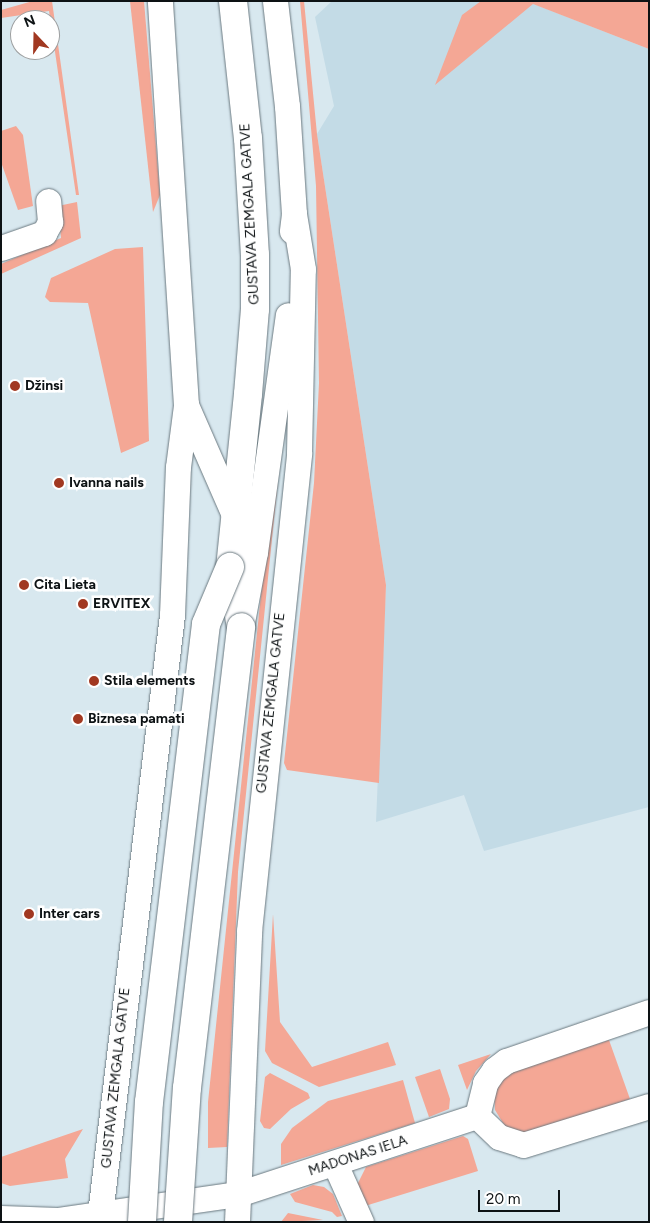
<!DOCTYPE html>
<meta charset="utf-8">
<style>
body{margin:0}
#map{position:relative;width:650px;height:1223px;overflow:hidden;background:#d8e8ef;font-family:Figtree,sans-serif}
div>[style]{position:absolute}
.built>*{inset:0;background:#c3dbe6}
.green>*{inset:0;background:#f4a795}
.roads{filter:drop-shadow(0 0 1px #6b7980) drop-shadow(0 0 1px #6b7980)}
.street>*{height:25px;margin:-12.5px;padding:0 12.5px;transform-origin:12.5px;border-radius:12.5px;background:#fff}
.primary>*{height:28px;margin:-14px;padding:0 14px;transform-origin:14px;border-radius:14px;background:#fff}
.bridges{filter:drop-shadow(0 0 1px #6b7980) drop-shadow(0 0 1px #6b7980)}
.primary-bridge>*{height:28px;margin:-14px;padding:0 14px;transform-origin:14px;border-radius:14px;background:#fff}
.dots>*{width:14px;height:14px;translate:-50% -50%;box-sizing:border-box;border:2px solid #fff;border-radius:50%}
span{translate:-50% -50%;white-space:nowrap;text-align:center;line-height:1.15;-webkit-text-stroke:5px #fff;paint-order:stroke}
.street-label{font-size:14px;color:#0d1214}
.poi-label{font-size:14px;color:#0d1214;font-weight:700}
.left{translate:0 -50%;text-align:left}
.frame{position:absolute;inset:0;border:2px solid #0d1214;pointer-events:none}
.north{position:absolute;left:10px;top:10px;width:50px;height:50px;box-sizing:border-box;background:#fff;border:1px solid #9ea0a1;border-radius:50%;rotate:339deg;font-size:14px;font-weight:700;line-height:20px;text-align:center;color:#0d1214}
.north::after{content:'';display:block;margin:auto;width:18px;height:22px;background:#a13821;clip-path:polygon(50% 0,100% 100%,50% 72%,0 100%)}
.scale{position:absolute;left:478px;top:1190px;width:82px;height:22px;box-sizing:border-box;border:2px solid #0d1214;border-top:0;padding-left:6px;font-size:15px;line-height:18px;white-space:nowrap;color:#0d1214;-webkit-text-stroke:4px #fff;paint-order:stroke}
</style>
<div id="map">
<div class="built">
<div style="clip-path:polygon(332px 1px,526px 1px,649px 49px,649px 807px,484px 851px,464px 795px,376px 822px,386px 585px,317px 134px,334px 106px,315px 17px)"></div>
</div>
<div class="green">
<div style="clip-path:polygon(33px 1px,52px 1px,79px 195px,76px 195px,49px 11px,1px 18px,1px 10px)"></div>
<div style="clip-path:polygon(130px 1px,144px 1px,160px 195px,153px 212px)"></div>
<div style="clip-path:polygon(300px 1px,304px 1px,317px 134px,386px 585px,379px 783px,287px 770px,284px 763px,314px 483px,319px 383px,316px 186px)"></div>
<div style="clip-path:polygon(481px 1px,649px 1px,649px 49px,533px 4px,435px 85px,462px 15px)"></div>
<div style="clip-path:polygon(16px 126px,23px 135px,33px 206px,18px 210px,1px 162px,1px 131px)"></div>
<div style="clip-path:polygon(77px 202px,81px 238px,1px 274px,1px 264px,61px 238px,58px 206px)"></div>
<div style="clip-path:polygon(143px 247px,149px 441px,121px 453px,88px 303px,50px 302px,45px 297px,51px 278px,115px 249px)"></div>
<div style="clip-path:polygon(273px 480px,278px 480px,238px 872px,227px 1147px,208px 1148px,208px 1102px)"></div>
<div style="clip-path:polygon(273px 914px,280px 1022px,312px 1067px,388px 1042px,396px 1065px,319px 1087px,272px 1063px,265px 1051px)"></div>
<div style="clip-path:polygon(609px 1040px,630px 1099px,527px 1134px,506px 1128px,495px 1110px,494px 1091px,504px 1074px)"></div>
<div style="clip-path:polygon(491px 1054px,476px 1071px,467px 1090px,458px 1065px)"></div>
<div style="clip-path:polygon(440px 1069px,450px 1099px,449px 1109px,429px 1117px,415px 1077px)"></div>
<div style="clip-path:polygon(270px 1073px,308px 1093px,310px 1098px,291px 1109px,270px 1129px,264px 1128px,260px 1121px,265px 1077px)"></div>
<div style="clip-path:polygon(403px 1080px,415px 1123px,281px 1165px,281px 1144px,292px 1128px,328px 1101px)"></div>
<div style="clip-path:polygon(83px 1129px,65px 1159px,68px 1178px,10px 1186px,1px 1183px,1px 1157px)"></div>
<div style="clip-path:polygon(463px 1136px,468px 1139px,478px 1171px,365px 1206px,357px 1185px,366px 1167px)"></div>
<div style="clip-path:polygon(313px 1185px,324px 1187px,333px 1194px,342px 1216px,337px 1217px,332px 1212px,295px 1202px,290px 1194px)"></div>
<div style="clip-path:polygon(288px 1213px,323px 1220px,281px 1222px)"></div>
</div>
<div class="roads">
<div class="street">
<div style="left:275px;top:1px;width:106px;rotate:83.5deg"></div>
<div style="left:287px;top:106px;width:108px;rotate:86.3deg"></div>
<div style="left:294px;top:214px;width:17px;rotate:97deg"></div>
<div style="left:1px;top:248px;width:46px;rotate:-19.2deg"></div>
<div style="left:44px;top:233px;width:13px;rotate:-61deg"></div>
<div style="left:50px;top:222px;width:21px;rotate:-95deg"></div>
<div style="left:186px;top:405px;width:122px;rotate:66.4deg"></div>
<div style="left:242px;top:622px;width:71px;rotate:-79.5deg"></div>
<div style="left:255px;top:552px;width:239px;rotate:-82.1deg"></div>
<div style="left:477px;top:1116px;width:34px;rotate:-76deg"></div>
<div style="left:485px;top:1083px;width:16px;rotate:-55deg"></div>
<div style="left:494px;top:1070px;width:15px;rotate:-37deg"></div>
<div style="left:506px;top:1061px;width:151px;rotate:-18.9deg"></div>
<div style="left:477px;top:1116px;width:30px;rotate:44deg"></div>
<div style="left:499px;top:1137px;width:25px;rotate:18deg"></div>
<div style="left:523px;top:1145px;width:132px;rotate:-17.2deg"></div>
<div style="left:335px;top:1164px;width:64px;rotate:65.9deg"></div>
<div style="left:1px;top:1218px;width:56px;rotate:2deg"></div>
<div style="left:57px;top:1220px;width:183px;rotate:-8.2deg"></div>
<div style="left:238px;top:1194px;width:251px;rotate:-18.1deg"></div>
<div style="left:99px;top:1222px;width:611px;rotate:-83.14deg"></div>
<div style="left:172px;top:615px;width:148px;rotate:-87.7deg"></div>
<div style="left:178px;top:467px;width:63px;rotate:-82.6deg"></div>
<div style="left:186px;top:405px;width:405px;rotate:-93.7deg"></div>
<div style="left:237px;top:1222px;width:291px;rotate:-87.6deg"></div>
<div style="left:249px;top:931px;width:481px;rotate:-84deg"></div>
<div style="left:299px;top:453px;width:184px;rotate:-88.8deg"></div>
<div style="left:303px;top:269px;width:56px;rotate:-99.3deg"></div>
</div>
<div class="primary">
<div style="left:233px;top:1px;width:138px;rotate:83.8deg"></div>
<div style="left:248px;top:138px;width:117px;rotate:86.6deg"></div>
<div style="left:255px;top:255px;width:54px;rotate:90deg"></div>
<div style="left:255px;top:309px;width:85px;rotate:94.7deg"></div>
<div style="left:248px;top:394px;width:174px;rotate:95.9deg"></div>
<div style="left:230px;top:567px;width:61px;rotate:79.6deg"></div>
</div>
</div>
<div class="bridges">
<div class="primary-bridge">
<div style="left:142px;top:1222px;width:120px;rotate:-86.7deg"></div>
<div style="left:149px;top:1102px;width:481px;rotate:-83.2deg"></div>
<div style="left:206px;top:624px;width:62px;rotate:-67.2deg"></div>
<div style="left:178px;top:1222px;width:134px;rotate:-86.2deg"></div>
<div style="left:187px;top:1088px;width:464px;rotate:-83.3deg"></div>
</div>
</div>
<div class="dots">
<div style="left:15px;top:386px;background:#a13821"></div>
<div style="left:59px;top:483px;background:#a13821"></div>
<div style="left:24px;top:585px;background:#a13821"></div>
<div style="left:83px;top:604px;background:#a13821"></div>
<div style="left:94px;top:681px;background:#a13821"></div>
<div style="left:78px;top:719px;background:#a13821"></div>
<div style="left:29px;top:914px;background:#a13821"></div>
</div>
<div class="street-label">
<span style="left:250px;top:214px;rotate:-93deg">GUSTAVA ZEMGALA GATVE</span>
<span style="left:271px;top:703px;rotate:-84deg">GUSTAVA ZEMGALA GATVE</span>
<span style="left:116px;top:1078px;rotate:-84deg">GUSTAVA ZEMGALA GATVE</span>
<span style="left:358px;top:1156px;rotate:-18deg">MADONAS IELA</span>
</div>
<div class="poi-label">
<span class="left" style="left:25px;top:386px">Džinsi</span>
<span class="left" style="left:69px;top:483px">Ivanna nails</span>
<span class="left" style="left:34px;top:585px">Cita Lieta</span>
<span class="left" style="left:93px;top:604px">ERVITEX</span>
<span class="left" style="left:104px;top:681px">Stila elements</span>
<span class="left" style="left:88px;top:719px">Biznesa pamati</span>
<span class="left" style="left:39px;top:914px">Inter cars</span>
</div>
<div class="frame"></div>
<div class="north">N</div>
<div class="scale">20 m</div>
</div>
